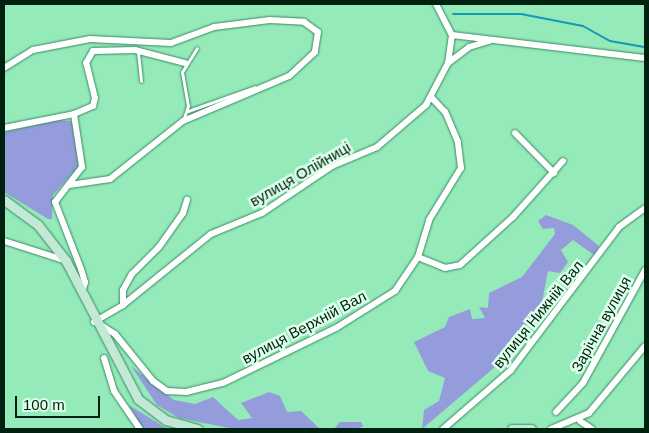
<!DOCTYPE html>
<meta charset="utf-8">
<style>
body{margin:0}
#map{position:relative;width:649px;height:433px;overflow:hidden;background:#95eaba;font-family:Arial,sans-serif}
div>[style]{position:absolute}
.green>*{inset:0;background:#949cdb}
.stream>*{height:2px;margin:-1px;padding:0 1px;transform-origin:1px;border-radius:1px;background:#149ab8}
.roads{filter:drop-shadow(0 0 1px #368c61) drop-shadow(0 0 1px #368c61)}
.lane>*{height:3px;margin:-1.5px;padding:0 1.5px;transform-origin:1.5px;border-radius:1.5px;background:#fff}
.street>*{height:6px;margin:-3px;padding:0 3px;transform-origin:3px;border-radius:3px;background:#fff}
.secondary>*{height:9px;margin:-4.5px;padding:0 4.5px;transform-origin:4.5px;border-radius:4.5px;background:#c4e8d6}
span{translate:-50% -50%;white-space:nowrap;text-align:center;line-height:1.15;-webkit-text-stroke:5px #deffeb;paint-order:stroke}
.street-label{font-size:15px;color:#002110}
.frame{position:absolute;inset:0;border:5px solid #002110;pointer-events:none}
.scale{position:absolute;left:15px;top:396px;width:85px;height:22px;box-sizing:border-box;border:2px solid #002110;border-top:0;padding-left:6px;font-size:15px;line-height:18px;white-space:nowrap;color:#002110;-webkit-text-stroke:4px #deffeb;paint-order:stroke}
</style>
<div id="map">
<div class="green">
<div style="clip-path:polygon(58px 120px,71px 121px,75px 127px,80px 165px,53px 195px,52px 219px,48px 219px,4px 192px,4px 132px)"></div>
<div style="clip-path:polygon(546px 215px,573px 225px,599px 246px,594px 255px,573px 240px,561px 250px,568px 262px,560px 273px,548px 271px,542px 302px,502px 361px,422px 429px,424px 410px,439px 401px,445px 378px,428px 371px,414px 342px,445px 327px,449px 317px,470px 309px,472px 319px,485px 318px,479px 307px,488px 308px,489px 293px,522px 277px,555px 234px,554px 228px,543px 229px,538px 221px)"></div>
<div style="clip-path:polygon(131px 366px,174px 400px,195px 404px,213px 397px,238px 420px,252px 418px,241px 403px,269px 392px,280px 396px,287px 412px,301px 411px,320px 429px,234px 429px,179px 418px,157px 405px)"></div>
<div style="clip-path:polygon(129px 405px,164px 427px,170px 429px,143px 429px)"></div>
<div style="clip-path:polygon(340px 422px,361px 422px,363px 426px,358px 429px,334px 429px)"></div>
</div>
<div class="stream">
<div style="left:453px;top:14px;width:68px"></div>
<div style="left:521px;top:14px;width:63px;rotate:11deg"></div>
<div style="left:583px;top:26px;width:31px;rotate:29deg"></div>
<div style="left:610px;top:41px;width:36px;rotate:10deg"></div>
</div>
<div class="roads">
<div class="lane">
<div style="left:138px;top:52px;width:29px;rotate:84deg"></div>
<div style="left:188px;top:111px;width:71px;rotate:-19.7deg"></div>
<div style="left:184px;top:118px;width:13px;rotate:-72deg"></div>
<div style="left:188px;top:106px;width:35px;rotate:-100deg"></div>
<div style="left:182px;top:72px;width:28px;rotate:-58deg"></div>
</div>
<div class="street">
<div style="left:436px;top:4px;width:35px;rotate:63deg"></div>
<div style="left:452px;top:35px;width:28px;rotate:98deg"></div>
<div style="left:452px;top:35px;width:194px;rotate:6.8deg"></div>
<div style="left:4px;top:68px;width:34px;rotate:-32deg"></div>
<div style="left:33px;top:50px;width:58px;rotate:-10.9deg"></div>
<div style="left:90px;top:39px;width:81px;rotate:2.8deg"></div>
<div style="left:171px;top:43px;width:46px;rotate:-20.4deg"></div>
<div style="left:214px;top:27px;width:56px;rotate:-7.1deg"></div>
<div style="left:270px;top:20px;width:34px;rotate:3deg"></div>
<div style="left:304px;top:22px;width:17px;rotate:36deg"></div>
<div style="left:318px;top:32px;width:20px;rotate:99deg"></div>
<div style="left:315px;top:52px;width:35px;rotate:137deg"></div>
<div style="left:289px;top:76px;width:115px;rotate:157deg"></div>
<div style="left:183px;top:121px;width:93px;rotate:141.5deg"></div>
<div style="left:110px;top:179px;width:41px;rotate:171.7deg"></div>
<div style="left:74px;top:114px;width:54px;rotate:81.4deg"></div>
<div style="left:82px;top:167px;width:44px;rotate:127.6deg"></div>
<div style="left:55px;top:202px;width:72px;rotate:68.8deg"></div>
<div style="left:81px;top:269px;width:14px;rotate:73deg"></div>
<div style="left:85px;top:282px;width:10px;rotate:107deg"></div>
<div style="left:4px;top:128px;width:71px;rotate:-11.3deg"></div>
<div style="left:74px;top:114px;width:21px;rotate:-23deg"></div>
<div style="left:93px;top:106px;width:8px;rotate:-76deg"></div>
<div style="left:95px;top:98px;width:36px;rotate:-104deg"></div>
<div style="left:86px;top:63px;width:14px;rotate:-60deg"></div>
<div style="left:93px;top:51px;width:42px;rotate:-1.4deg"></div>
<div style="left:135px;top:50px;width:52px;rotate:14.6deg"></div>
<div style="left:515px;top:133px;width:56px;rotate:45.7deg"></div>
<div style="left:4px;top:241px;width:63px;rotate:17.6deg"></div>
<div style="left:418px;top:257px;width:29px;rotate:22deg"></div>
<div style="left:445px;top:268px;width:15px;rotate:-11deg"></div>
<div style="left:460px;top:265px;width:72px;rotate:-42.2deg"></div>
<div style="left:513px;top:217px;width:75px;rotate:-48.2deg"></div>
<div style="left:123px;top:305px;width:15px;rotate:-90deg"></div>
<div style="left:123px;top:290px;width:18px;rotate:-61deg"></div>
<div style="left:132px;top:274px;width:38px;rotate:-45deg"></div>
<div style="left:159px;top:247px;width:42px;rotate:-54.8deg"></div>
<div style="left:183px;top:213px;width:14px;rotate:-73deg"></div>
<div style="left:94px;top:322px;width:34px;rotate:-30deg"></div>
<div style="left:123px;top:305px;width:113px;rotate:-38.9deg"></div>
<div style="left:211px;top:234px;width:55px;rotate:-22.4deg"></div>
<div style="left:262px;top:213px;width:84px;rotate:-33.9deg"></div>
<div style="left:332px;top:166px;width:49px;rotate:-22.9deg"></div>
<div style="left:377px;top:147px;width:65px;rotate:-40.6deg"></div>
<div style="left:426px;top:105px;width:47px;rotate:-62.4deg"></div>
<div style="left:448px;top:63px;width:26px;rotate:-37deg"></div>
<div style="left:469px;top:47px;width:21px;rotate:-17deg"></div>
<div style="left:98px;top:323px;width:20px;rotate:33deg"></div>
<div style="left:115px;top:334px;width:60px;rotate:51deg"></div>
<div style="left:153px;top:381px;width:17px;rotate:36deg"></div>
<div style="left:167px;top:391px;width:19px;rotate:3deg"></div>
<div style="left:186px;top:392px;width:38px;rotate:-14deg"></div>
<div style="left:223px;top:383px;width:126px;rotate:-26deg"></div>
<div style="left:336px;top:328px;width:70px;rotate:-32.1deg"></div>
<div style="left:395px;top:291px;width:41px;rotate:-55.9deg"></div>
<div style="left:418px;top:257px;width:39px;rotate:-73deg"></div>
<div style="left:429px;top:220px;width:61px;rotate:-58.4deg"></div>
<div style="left:461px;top:168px;width:26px;rotate:-97deg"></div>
<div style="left:458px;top:142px;width:33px;rotate:-113deg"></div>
<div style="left:445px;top:112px;width:19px;rotate:-133deg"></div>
<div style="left:104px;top:358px;width:34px;rotate:73deg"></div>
<div style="left:114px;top:391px;width:46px;rotate:55.6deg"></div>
<div style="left:556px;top:412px;width:40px;rotate:-47deg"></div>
<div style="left:583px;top:383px;width:129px;rotate:-61.2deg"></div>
<div style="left:580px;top:421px;width:14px;rotate:34deg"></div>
<div style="left:443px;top:429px;width:90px;rotate:-40.9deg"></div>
<div style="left:511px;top:370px;width:179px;rotate:-52.9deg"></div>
<div style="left:619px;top:227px;width:32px;rotate:-36deg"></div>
<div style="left:551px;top:429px;width:41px;rotate:-22.8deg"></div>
<div style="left:589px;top:413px;width:87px;rotate:-50.1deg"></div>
</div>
<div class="secondary">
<div style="left:4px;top:200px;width:42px;rotate:36.3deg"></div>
<div style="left:38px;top:225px;width:46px;rotate:52.1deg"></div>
<div style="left:66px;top:261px;width:156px;rotate:62.4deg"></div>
<div style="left:138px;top:399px;width:35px;rotate:37deg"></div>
<div style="left:166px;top:420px;width:33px;rotate:16deg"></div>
<div style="left:512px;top:429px;width:19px"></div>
</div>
</div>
<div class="street-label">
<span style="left:300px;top:174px;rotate:-30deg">вулиця Олійниці</span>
<span style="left:538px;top:314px;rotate:-51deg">вулиця Нижній Вал</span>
<span style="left:601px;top:324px;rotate:-61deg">Зарічна вулиця</span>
<span style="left:304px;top:327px;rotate:-28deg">вулиця Верхній Вал</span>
</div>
<div class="frame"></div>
<div class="scale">100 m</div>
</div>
